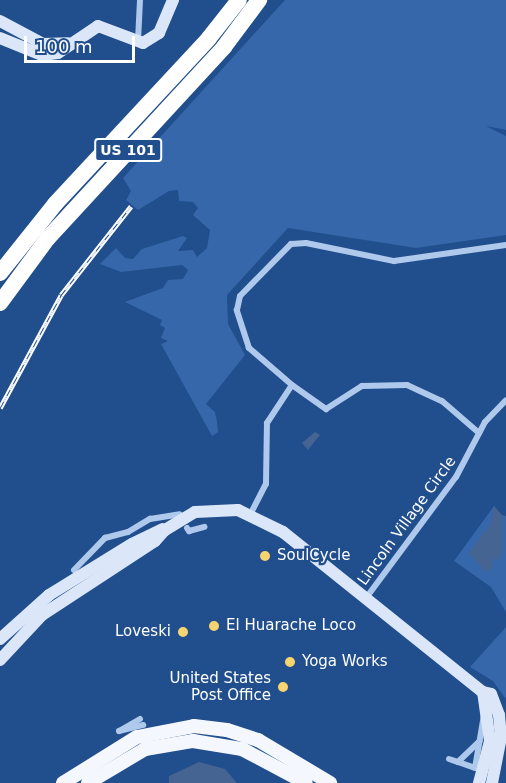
<!DOCTYPE html>
<style>
body{margin:0}
#map{position:relative;width:506px;height:783px;overflow:hidden;background:#214e8d;font-family:"DejaVu Sans",sans-serif}
div>[style]{position:absolute}
.green>*{inset:0;background:#3567aa}
.water>*{inset:0;background:#456492}
.street>*{height:6px;margin:-3px;padding:0 3px;transform-origin:3px;border-radius:3px;background:#afc9ec}
.secondary>*{height:12px;margin:-6px;padding:0 6px;transform-origin:6px;border-radius:6px;background:#dbe7f9}
.primary>*{height:14px;margin:-7px;padding:0 7px;transform-origin:7px;border-radius:7px;background:#f4f8fe}
.highway>*{height:16px;margin:-8px;padding:0 8px;transform-origin:8px;border-radius:8px;background:#fff}
.rail>*{height:4.5px;margin-top:-2.25px;transform-origin:0;background:repeating-linear-gradient(90deg,#214e8d 0 7px,#fff 0 14px);box-sizing:border-box;border-block:2px solid #fff}
.dots>*{width:16px;height:16px;translate:-50% -50%;box-sizing:border-box;border:3px solid #214e8d;border-radius:50%}
span{translate:-50% -50%;white-space:nowrap;text-align:center;line-height:1.15;-webkit-text-stroke:4.5px #214e8d;paint-order:stroke}
.shield-label span{padding:2px 4px;background:#214e8d;border:2px solid;border-radius:4px;-webkit-text-stroke-width:0}
.shield-label{font-size:14px;color:#fff;font-weight:700}
.street-label{font-size:15px;color:#fff}
.poi-label{font-size:15px;color:#fff}
.left{translate:0 -50%;text-align:left}
.right{translate:-100% -50%;text-align:right}
.scale{position:absolute;left:24px;top:36px;width:111px;height:27px;box-sizing:border-box;border:3px solid #fff;border-top:0;padding-left:8px;font-size:18px;line-height:21px;white-space:nowrap;color:#fff;-webkit-text-stroke:4px #214e8d;paint-order:stroke}
</style>
<div id="map">
<div class="green">
<div style="clip-path:polygon(285px 0,506px 0,506px 130px,486px 126px,506px 136px,506px 235px,416px 248px,288px 228px,227px 295px,228px 324px,245px 355px,206px 404px,215px 412px,217px 422px,218px 432px,212px 436px,161px 344px,168px 341px,161px 338px,165px 328px,160px 325px,162px 320px,125px 302px,163px 288px,168px 280px,183px 279px,188px 270px,182px 265px,121px 272px,100px 264px,116px 248px,125px 258px,133px 259px,142px 249px,183px 236px,187px 238px,178px 251px,193px 250px,197px 257px,207px 248px,210px 230px,193px 215px,198px 208px,193px 202px,179px 201px,178px 190px,169px 191px,138px 210px,126px 200px,131px 191px,123px 178px)"></div>
<div style="clip-path:polygon(494px 506px,498px 514px,506px 516px,506px 612px,491px 587px,454px 561px)"></div>
<div style="clip-path:polygon(506px 627px,506px 697px,505px 698px,493px 681px,470px 667px)"></div>
</div>
<div class="water">
<div style="clip-path:polygon(315px 432px,320px 435px,308px 450px,302px 443px)"></div>
<div style="clip-path:polygon(494px 506px,502px 515px,502px 552px,498px 560px,492px 559px,492px 568px,486px 572px,469px 553px,490px 525px)"></div>
<div style="clip-path:polygon(199px 762px,225px 769px,237px 783px,169px 783px,169px 776px)"></div>
</div>
<div class="street">
<div style="left:138px;top:41px;width:41px;rotate:-87.2deg"></div>
<div style="left:292px;top:385px;width:57px;rotate:-139.3deg"></div>
<div style="left:249px;top:348px;width:40px;rotate:-108deg"></div>
<div style="left:237px;top:310px;width:14px;rotate:-78deg"></div>
<div style="left:240px;top:296px;width:73px;rotate:-45.6deg"></div>
<div style="left:291px;top:244px;width:15px;rotate:-4deg"></div>
<div style="left:306px;top:243px;width:90px;rotate:11.6deg"></div>
<div style="left:394px;top:261px;width:113px;rotate:-8.1deg"></div>
<div style="left:250px;top:515px;width:35px;rotate:-63deg"></div>
<div style="left:266px;top:484px;width:61px;rotate:-89.1deg"></div>
<div style="left:267px;top:423px;width:45px;rotate:-56.7deg"></div>
<div style="left:292px;top:385px;width:42px;rotate:35.2deg"></div>
<div style="left:326px;top:409px;width:43px;rotate:-32.6deg"></div>
<div style="left:362px;top:386px;width:45px;rotate:-1.3deg"></div>
<div style="left:407px;top:385px;width:38px;rotate:25deg"></div>
<div style="left:442px;top:401px;width:49px;rotate:40.9deg"></div>
<div style="left:187px;top:528px;width:4px;rotate:56deg"></div>
<div style="left:189px;top:531px;width:16px;rotate:-15deg"></div>
<div style="left:74px;top:570px;width:45px;rotate:-45.9deg"></div>
<div style="left:105px;top:538px;width:24px;rotate:-15deg"></div>
<div style="left:128px;top:532px;width:26px;rotate:-31deg"></div>
<div style="left:150px;top:519px;width:30px;rotate:-9deg"></div>
<div style="left:366px;top:598px;width:151px;rotate:-53.4deg"></div>
<div style="left:456px;top:477px;width:62px;rotate:-62.2deg"></div>
<div style="left:485px;top:422px;width:30px;rotate:-46deg"></div>
<div style="left:140px;top:719px;width:24px;rotate:150deg"></div>
<div style="left:119px;top:731px;width:25px;rotate:-14deg"></div>
<div style="left:449px;top:759px;width:9px;rotate:18deg"></div>
<div style="left:458px;top:762px;width:30px;rotate:-44deg"></div>
<div style="left:458px;top:762px;width:18px;rotate:19deg"></div>
<div style="left:475px;top:768px;width:54px;rotate:-80.4deg"></div>
</div>
<div class="secondary">
<div style="left:0;top:21px;width:49px;rotate:28.1deg"></div>
<div style="left:43px;top:44px;width:25px;rotate:-2deg"></div>
<div style="left:0;top:38px;width:45px;rotate:22deg"></div>
<div style="left:42px;top:55px;width:16px;rotate:-7deg"></div>
<div style="left:58px;top:53px;width:48px;rotate:-34deg"></div>
<div style="left:98px;top:26px;width:48px;rotate:20.7deg"></div>
<div style="left:143px;top:43px;width:19px;rotate:-32deg"></div>
<div style="left:159px;top:33px;width:36px;rotate:-67deg"></div>
<div style="left:0;top:639px;width:66px;rotate:-41.9deg"></div>
<div style="left:49px;top:595px;width:97px;rotate:-31.6deg"></div>
<div style="left:132px;top:544px;width:34px;rotate:-26deg"></div>
<div style="left:0;top:660px;width:62px;rotate:-47deg"></div>
<div style="left:42px;top:615px;width:135px;rotate:-33.2deg"></div>
<div style="left:155px;top:541px;width:15px;rotate:-48deg"></div>
<div style="left:165px;top:530px;width:35px;rotate:-31deg"></div>
<div style="left:195px;top:512px;width:43px;rotate:-2.7deg"></div>
<div style="left:238px;top:510px;width:50px;rotate:26.1deg"></div>
<div style="left:283px;top:532px;width:256px;rotate:38.7deg"></div>
<div style="left:483px;top:692px;width:8px;rotate:14deg"></div>
<div style="left:491px;top:694px;width:22px;rotate:69deg"></div>
<div style="left:499px;top:715px;width:22px;rotate:85deg"></div>
<div style="left:501px;top:737px;width:47px;rotate:101.1deg"></div>
<div style="left:479px;top:783px;width:43px;rotate:-75.3deg"></div>
<div style="left:490px;top:741px;width:49px;rotate:-98.1deg"></div>
</div>
<div class="primary">
<div style="left:63px;top:783px;width:87px;rotate:-31.9deg"></div>
<div style="left:137px;top:737px;width:58px;rotate:-10.9deg"></div>
<div style="left:194px;top:726px;width:33px;rotate:7deg"></div>
<div style="left:227px;top:730px;width:33px;rotate:18deg"></div>
<div style="left:258px;top:740px;width:84px;rotate:30.8deg"></div>
<div style="left:88px;top:783px;width:66px;rotate:-30.8deg"></div>
<div style="left:145px;top:749px;width:49px;rotate:-9.5deg"></div>
<div style="left:193px;top:741px;width:50px;rotate:9.3deg"></div>
<div style="left:242px;top:749px;width:72px;rotate:28deg"></div>
</div>
<div class="highway">
<div style="left:0;top:273px;width:88px;rotate:-51.4deg"></div>
<div style="left:55px;top:204px;width:226px;rotate:-47.1deg"></div>
<div style="left:209px;top:38px;width:48px;rotate:-51.7deg"></div>
<div style="left:0;top:303px;width:81px;rotate:-53.6deg"></div>
<div style="left:48px;top:238px;width:260px;rotate:-47.3deg"></div>
<div style="left:224px;top:47px;width:59px;rotate:-53.3deg"></div>
</div>
<div class="rail">
<div style="left:0;top:408px;width:128px;rotate:-61.6deg"></div>
<div style="left:61px;top:295px;width:113px;rotate:-51.8deg"></div>
</div>
<div class="dots">
<div style="left:265px;top:556px;background:#f8d471"></div>
<div style="left:214px;top:626px;background:#f8d471"></div>
<div style="left:183px;top:632px;background:#f8d471"></div>
<div style="left:290px;top:662px;background:#f8d471"></div>
<div style="left:283px;top:687px;background:#f8d471"></div>
</div>
<div class="shield-label">
<span style="left:128px;top:150px">US 101</span>
</div>
<div class="street-label">
<span style="left:407px;top:521px;rotate:-54deg">Lincoln Village Circle</span>
</div>
<div class="poi-label">
<span class="left" style="left:277px;top:556px">SoulCycle</span>
<span class="left" style="left:226px;top:626px">El Huarache Loco</span>
<span class="right" style="left:171px;top:632px">Loveski</span>
<span class="left" style="left:302px;top:662px">Yoga Works</span>
<span class="right" style="left:271px;top:687px">United States<br>Post Office</span>
</div>
<div class="scale">100 m</div>
</div>
